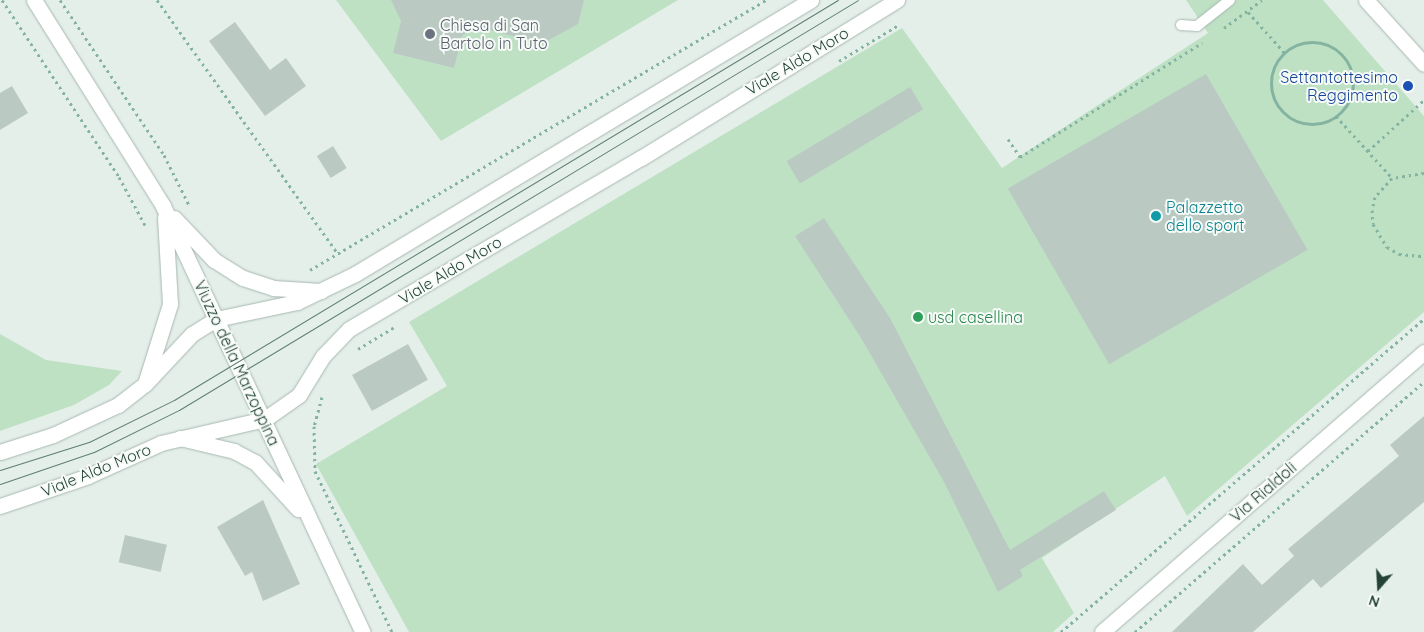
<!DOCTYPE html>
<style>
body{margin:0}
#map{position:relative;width:1424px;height:632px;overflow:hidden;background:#e5efea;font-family:Quicksand,sans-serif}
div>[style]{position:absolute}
.green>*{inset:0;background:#bee1c4}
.building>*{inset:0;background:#bacac3;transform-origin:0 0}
.path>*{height:3px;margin-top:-1.5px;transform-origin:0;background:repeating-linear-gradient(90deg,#84b4a1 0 2.5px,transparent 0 6.5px)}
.path>.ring{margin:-1.5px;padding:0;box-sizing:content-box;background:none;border:3px solid #84b4a1;border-radius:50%}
.roads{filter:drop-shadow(0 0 1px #a7b8b1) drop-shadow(0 0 1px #a7b8b1)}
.lane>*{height:10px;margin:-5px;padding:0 5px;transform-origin:5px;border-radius:5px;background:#fff}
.street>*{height:15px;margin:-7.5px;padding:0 7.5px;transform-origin:7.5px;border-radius:7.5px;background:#fff}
.secondary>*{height:15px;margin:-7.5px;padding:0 7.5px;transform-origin:7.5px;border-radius:7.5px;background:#fff}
.tram>*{height:1px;margin:-0.5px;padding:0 0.5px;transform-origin:0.5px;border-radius:0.5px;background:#5e7e72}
.dots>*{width:14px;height:14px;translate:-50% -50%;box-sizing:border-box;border:2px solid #f7fbf8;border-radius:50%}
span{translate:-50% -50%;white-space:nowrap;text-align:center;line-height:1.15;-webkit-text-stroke:4px #f7fbf8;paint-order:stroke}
.worship-label{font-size:16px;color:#5b616d}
.left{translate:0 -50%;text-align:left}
.street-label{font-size:16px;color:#234337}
.transit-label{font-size:16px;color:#164399}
.right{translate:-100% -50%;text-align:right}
.culture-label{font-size:16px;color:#0d838f}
.leisure-label{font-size:16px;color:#27864d}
.north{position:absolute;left:1354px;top:562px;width:50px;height:50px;-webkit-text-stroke:4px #f7fbf8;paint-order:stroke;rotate:199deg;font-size:14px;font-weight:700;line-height:20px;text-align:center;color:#234337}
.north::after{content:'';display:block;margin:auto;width:18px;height:22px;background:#234337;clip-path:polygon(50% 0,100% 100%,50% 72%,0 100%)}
</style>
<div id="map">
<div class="green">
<div style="clip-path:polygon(336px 0,678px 0,441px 141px)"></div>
<div style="clip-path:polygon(1186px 0,1323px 0,1424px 116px,1424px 312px,1187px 516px,1165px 476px,1042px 558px,1074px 613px,1053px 632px,409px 632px,316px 464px,447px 386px,409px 322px,902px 28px,1002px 168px,1208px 33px)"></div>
<div style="clip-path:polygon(0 334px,46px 360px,122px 371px,109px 385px,74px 405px,0 431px)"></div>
</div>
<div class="building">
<div style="clip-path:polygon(391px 0,584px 0,578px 24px,542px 44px,475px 26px,462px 36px,454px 68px,393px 53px,401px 21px)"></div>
<div style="clip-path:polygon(235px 22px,270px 70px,286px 58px,306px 86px,265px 116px,209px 41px)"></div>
<div style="left:1206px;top:74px;width:203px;height:229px;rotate:60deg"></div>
<div style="clip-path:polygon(12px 86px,28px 113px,0 130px,0 93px)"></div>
<div style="left:910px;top:87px;width:26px;height:144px;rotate:59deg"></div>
<div style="left:333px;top:146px;width:26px;height:19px;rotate:58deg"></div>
<div style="clip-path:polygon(824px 218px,890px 318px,1010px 550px,1104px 491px,1116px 510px,1020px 570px,1023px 576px,998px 592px,944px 482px,861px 338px,795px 236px)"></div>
<div style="left:408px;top:344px;width:41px;height:64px;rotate:61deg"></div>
<div style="clip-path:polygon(1424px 416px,1424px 502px,1321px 588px,1313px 579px,1253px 632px,1172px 632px,1243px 564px,1262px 585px,1294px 556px,1288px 549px,1399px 456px,1390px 445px)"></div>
<div style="clip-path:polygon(263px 500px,300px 584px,263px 601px,252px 572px,245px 576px,217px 527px)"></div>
<div style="left:125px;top:535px;width:43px;height:28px;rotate:13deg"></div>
</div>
<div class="path">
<div style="left:2px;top:0;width:212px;rotate:56.5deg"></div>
<div style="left:119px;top:177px;width:55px;rotate:61.6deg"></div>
<div style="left:60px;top:0;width:187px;rotate:56.1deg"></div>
<div style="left:164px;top:155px;width:56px;rotate:63.4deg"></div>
<div style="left:157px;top:0;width:312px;rotate:54.5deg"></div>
<div style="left:1248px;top:12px;width:54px;rotate:48deg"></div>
<div style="left:1224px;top:28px;width:47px;rotate:-36.4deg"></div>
<div class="ring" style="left:1271px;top:42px;width:79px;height:79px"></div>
<div style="left:839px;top:61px;width:71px;rotate:-31.2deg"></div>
<div style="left:1336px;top:116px;width:84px;rotate:47.9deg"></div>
<div style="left:1008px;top:139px;width:22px;rotate:56deg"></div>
<div style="left:1020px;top:157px;width:215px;rotate:-32.1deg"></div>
<div style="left:1368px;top:151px;width:76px;rotate:-42.3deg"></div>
<div style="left:1424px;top:173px;width:32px;rotate:171deg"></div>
<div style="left:1392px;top:178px;width:25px;rotate:132deg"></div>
<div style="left:1375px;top:197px;width:13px;rotate:103deg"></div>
<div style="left:1372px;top:210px;width:14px;rotate:86deg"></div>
<div style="left:1373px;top:224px;width:27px;rotate:59deg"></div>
<div style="left:1387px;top:247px;width:14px;rotate:30deg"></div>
<div style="left:1399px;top:254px;width:25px;rotate:5deg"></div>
<div style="left:310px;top:270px;width:530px;rotate:-30.63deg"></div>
<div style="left:358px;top:349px;width:44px;rotate:-31.2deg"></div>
<div style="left:322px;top:397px;width:30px;rotate:105deg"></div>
<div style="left:314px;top:426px;width:45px;rotate:88.7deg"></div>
<div style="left:315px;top:471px;width:178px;rotate:64.4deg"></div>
<div style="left:1061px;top:632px;width:479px;rotate:-40.8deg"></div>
<div style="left:1135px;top:632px;width:382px;rotate:-40.9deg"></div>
</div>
<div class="roads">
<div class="lane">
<div style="left:1181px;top:25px;width:16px;rotate:4deg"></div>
<div style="left:1197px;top:26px;width:42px;rotate:-38.2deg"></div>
</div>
<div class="street">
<div style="left:34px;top:0;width:243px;rotate:57.9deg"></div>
<div style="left:163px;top:206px;width:471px;rotate:64.9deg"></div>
<div style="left:174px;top:218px;width:58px;rotate:46.4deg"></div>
<div style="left:214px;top:260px;width:34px;rotate:32deg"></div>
<div style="left:243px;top:278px;width:32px;rotate:18deg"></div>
<div style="left:273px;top:288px;width:48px;rotate:3.6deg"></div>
<div style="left:145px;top:384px;width:84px;rotate:-72.6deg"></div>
<div style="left:170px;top:304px;width:87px;rotate:-93.3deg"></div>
<div style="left:180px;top:438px;width:56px;rotate:13.5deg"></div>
<div style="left:234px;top:451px;width:24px;rotate:28deg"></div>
<div style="left:255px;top:462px;width:64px;rotate:47.5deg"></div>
<div style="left:1102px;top:632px;width:427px;rotate:-41deg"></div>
</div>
<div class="secondary">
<div style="left:1366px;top:0;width:86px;rotate:47.8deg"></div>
<div style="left:0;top:452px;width:56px;rotate:-17.8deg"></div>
<div style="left:53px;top:435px;width:72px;rotate:-24.8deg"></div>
<div style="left:118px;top:405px;width:34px;rotate:-38deg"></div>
<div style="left:145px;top:384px;width:69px;rotate:-46.8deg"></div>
<div style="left:192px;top:334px;width:28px;rotate:-32deg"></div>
<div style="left:216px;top:319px;width:83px;rotate:-11.9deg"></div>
<div style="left:297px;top:302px;width:64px;rotate:-25.8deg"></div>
<div style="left:355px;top:274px;width:532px;rotate:-31deg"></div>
<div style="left:0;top:506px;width:93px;rotate:-18.8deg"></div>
<div style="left:88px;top:476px;width:80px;rotate:-24.3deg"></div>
<div style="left:161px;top:443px;width:107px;rotate:-13deg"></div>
<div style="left:265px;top:419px;width:42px;rotate:-35.2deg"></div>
<div style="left:299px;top:395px;width:46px;rotate:-58.4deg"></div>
<div style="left:323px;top:356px;width:37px;rotate:-46deg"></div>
<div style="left:349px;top:329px;width:338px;rotate:-30.4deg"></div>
<div style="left:641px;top:158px;width:301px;rotate:-31.7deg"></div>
</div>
</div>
<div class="tram">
<div style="left:0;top:470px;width:93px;rotate:-17.5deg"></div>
<div style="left:89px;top:442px;width:95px;rotate:-26.3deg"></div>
<div style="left:174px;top:400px;width:775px;rotate:-31.07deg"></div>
<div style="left:0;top:484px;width:99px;rotate:-18.8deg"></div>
<div style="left:94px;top:452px;width:95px;rotate:-26.3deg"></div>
<div style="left:179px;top:410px;width:793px;rotate:-31.12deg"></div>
</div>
<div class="dots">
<div style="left:430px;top:34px;background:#6b7280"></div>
<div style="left:1408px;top:86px;background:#1a4fb4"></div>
<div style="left:1156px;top:216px;background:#0f9aa8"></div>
<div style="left:918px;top:317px;background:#2e9e5b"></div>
</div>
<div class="worship-label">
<span class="left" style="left:440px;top:34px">Chiesa di San<br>Bartolo in Tuto</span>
</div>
<div class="street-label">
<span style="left:797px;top:61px;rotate:-31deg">Viale Aldo Moro</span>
<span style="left:450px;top:270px;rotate:-31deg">Viale Aldo Moro</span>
<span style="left:237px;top:363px;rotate:65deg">Viuzzo della Marzoppina</span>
<span style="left:96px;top:470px;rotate:-22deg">Viale Aldo Moro</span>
<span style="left:1263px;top:492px;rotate:-41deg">Via Rialdoli</span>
</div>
<div class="transit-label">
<span class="right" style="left:1398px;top:86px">Settantottesimo<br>Reggimento</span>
</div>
<div class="culture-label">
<span class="left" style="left:1166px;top:216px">Palazzetto<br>dello sport</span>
</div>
<div class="leisure-label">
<span class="left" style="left:928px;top:317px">usd casellina</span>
</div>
<div class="north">N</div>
</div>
